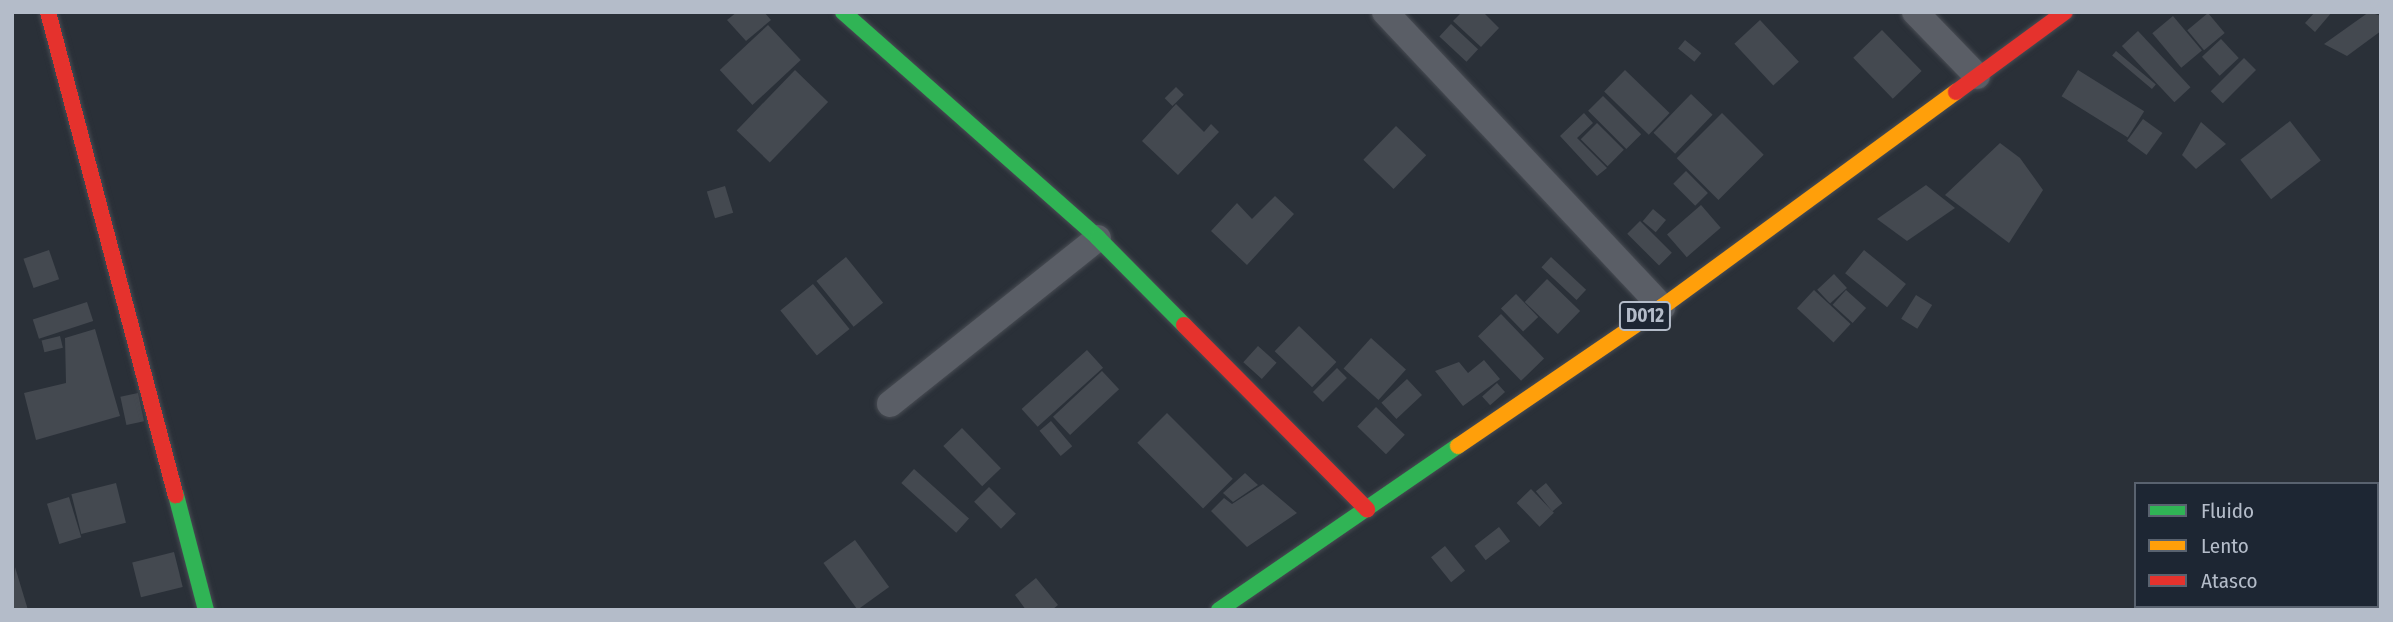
<!DOCTYPE html>
<style>
body{margin:0}
#map{position:relative;width:2393px;height:622px;overflow:hidden;background:#2a3038;font-family:"Fira Sans Condensed",sans-serif}
div>[style]{position:absolute}
.building>*{inset:0;background:#444950;transform-origin:0 0}
.roads{filter:drop-shadow(0 0 2px #484c53) drop-shadow(0 0 2px #484c53)}
.street>*{height:26px;margin:-13px;padding:0 13px;transform-origin:13px;border-radius:13px;background:#5a5e66}
.fast>*{height:16px;margin:-8px;padding:0 8px;transform-origin:8px;border-radius:8px;background:#30b455}
.slow>*{height:16px;margin:-8px;padding:0 8px;transform-origin:8px;border-radius:8px;background:#ff9f0a}
.jam>*{height:16px;margin:-8px;padding:0 8px;transform-origin:8px;border-radius:8px;background:#e5322d}
span{translate:-50% -50%;white-space:nowrap;text-align:center;line-height:1.15;-webkit-text-stroke:7px #1d2633;paint-order:stroke}
.shield-label span{padding:2px 5px;background:#1d2633;border:2px solid;border-radius:5px;-webkit-text-stroke-width:0}
.shield-label{font-size:19px;color:#b4bcc9;font-weight:700}
.frame{position:absolute;inset:0;border:14px solid #b4bcc9;pointer-events:none}
.legend{position:absolute;left:2134px;top:482px;width:245px;height:126px;box-sizing:border-box;background:#1d2633;border:2px solid #59626f;margin:0;padding:9px 12px;list-style:none;font-size:21px;color:#b4bcc9}
.legend li{display:flex;align-items:center;gap:14px;height:35px}
.legend b{width:35px;border:2px solid #59626f}
</style>
<div id="map">
<div class="building">
<div style="clip-path:polygon(737px 12px,764px 12px,771px 20px,746px 41px,727px 20px)"></div>
<div style="clip-path:polygon(1462px 12px,1483px 12px,1499px 28px,1481px 47px,1453px 21px)"></div>
<div style="clip-path:polygon(2315px 12px,2332px 12px,2315px 32px,2305px 23px)"></div>
<div style="clip-path:polygon(2369px 12px,2381px 16px,2381px 31px,2347px 56px,2324px 44px)"></div>
<div style="left:2208px;top:13px;width:26px;height:27px;rotate:50deg"></div>
<div style="left:2173px;top:16px;width:45px;height:27px;rotate:50deg"></div>
<div style="left:1760px;top:20px;width:57px;height:35px;rotate:47deg"></div>
<div style="left:1451px;top:24px;width:37px;height:17px;rotate:43deg"></div>
<div style="left:768px;top:25px;width:48px;height:66px;rotate:47deg"></div>
<div style="left:1882px;top:30px;width:57px;height:40px;rotate:46deg"></div>
<div style="left:2138px;top:31px;width:77px;height:22px;rotate:47deg"></div>
<div style="left:2221px;top:39px;width:26px;height:26px;rotate:47deg"></div>
<div style="left:1685px;top:40px;width:21px;height:11px;rotate:39deg"></div>
<div style="left:2116px;top:51px;width:52px;height:6px;rotate:40deg"></div>
<div style="left:2244px;top:58px;width:17px;height:47px;rotate:45deg"></div>
<div style="left:795px;top:70px;width:46px;height:84px;rotate:44deg"></div>
<div style="left:1625px;top:70px;width:62px;height:30px;rotate:44deg"></div>
<div style="left:2078px;top:70px;width:78px;height:31px;rotate:32deg"></div>
<div style="left:1176px;top:87px;width:11px;height:16px;rotate:45deg"></div>
<div style="left:1691px;top:94px;width:30px;height:54px;rotate:44deg"></div>
<div style="left:1603px;top:96px;width:54px;height:21px;rotate:45deg"></div>
<div style="clip-path:polygon(1176px 104px,1204px 132px,1211px 124px,1219px 132px,1178px 175px,1142px 141px)"></div>
<div style="clip-path:polygon(1584px 113px,1593px 123px,1577px 138px,1607px 168px,1597px 176px,1560px 136px)"></div>
<div style="left:1722px;top:113px;width:59px;height:64px;rotate:45deg"></div>
<div style="left:2143px;top:119px;width:24px;height:27px;rotate:36deg"></div>
<div style="left:2290px;top:121px;width:50px;height:63px;rotate:52deg"></div>
<div style="clip-path:polygon(2201px 122px,2226px 144px,2196px 169px,2182px 155px)"></div>
<div style="left:1597px;top:123px;width:38px;height:23px;rotate:45deg"></div>
<div style="left:1396px;top:126px;width:42px;height:47px;rotate:44deg"></div>
<div style="clip-path:polygon(2000px 143px,2020px 158px,2043px 190px,2009px 243px,1945px 195px)"></div>
<div style="left:1686px;top:171px;width:31px;height:18px;rotate:45deg"></div>
<div style="clip-path:polygon(1926px 185px,1955px 208px,1907px 241px,1877px 219px)"></div>
<div style="left:725px;top:186px;width:28px;height:19px;rotate:73deg"></div>
<div style="clip-path:polygon(1275px 196px,1294px 214px,1247px 265px,1211px 231px,1237px 203px,1252px 219px)"></div>
<div style="left:1701px;top:205px;width:30px;height:45px;rotate:49deg"></div>
<div style="left:1653px;top:209px;width:17px;height:16px;rotate:40deg"></div>
<div style="left:1640px;top:221px;width:45px;height:18px;rotate:45deg"></div>
<div style="left:49px;top:250px;width:31px;height:27px;rotate:71deg"></div>
<div style="left:1864px;top:250px;width:54px;height:30px;rotate:39deg"></div>
<div style="left:846px;top:257px;width:59px;height:38px;rotate:51deg"></div>
<div style="left:1551px;top:257px;width:48px;height:14px;rotate:43deg"></div>
<div style="left:1834px;top:274px;width:19px;height:23px;rotate:47deg"></div>
<div style="left:1547px;top:279px;width:46px;height:32px;rotate:44deg"></div>
<div style="left:813px;top:284px;width:58px;height:42px;rotate:51deg"></div>
<div style="left:1814px;top:290px;width:50px;height:25px;rotate:43deg"></div>
<div style="left:1846px;top:290px;width:27px;height:20px;rotate:42deg"></div>
<div style="left:1516px;top:294px;width:32px;height:21px;rotate:46deg"></div>
<div style="left:1916px;top:295px;width:19px;height:28px;rotate:32deg"></div>
<div style="left:87px;top:302px;width:20px;height:57px;rotate:72deg"></div>
<div style="left:1501px;top:314px;width:62px;height:32px;rotate:46deg"></div>
<div style="left:1299px;top:326px;width:52px;height:35px;rotate:44deg"></div>
<div style="clip-path:polygon(95px 329px,120px 416px,36px 440px,24px 393px,66px 383px,65px 338px)"></div>
<div style="left:60px;top:336px;width:12px;height:19px;rotate:76deg"></div>
<div style="left:1371px;top:338px;width:47px;height:41px;rotate:42deg"></div>
<div style="left:1258px;top:346px;width:25px;height:22px;rotate:42deg"></div>
<div style="left:1087px;top:350px;width:24px;height:88px;rotate:48deg"></div>
<div style="clip-path:polygon(1484px 360px,1500px 379px,1463px 406px,1435px 371px,1459px 362px,1468px 373px)"></div>
<div style="left:1337px;top:368px;width:14px;height:34px;rotate:45deg"></div>
<div style="left:1102px;top:371px;width:25px;height:67px;rotate:47deg"></div>
<div style="left:1407px;top:379px;width:22px;height:35px;rotate:47deg"></div>
<div style="left:1497px;top:383px;width:12px;height:20px;rotate:48deg"></div>
<div style="left:138px;top:393px;width:29px;height:18px;rotate:78deg"></div>
<div style="left:1376px;top:407px;width:40px;height:27px;rotate:44deg"></div>
<div style="left:1167px;top:413px;width:93px;height:42px;rotate:45deg"></div>
<div style="left:1051px;top:421px;width:33px;height:15px;rotate:50deg"></div>
<div style="left:962px;top:428px;width:56px;height:26px;rotate:46deg"></div>
<div style="left:914px;top:469px;width:74px;height:19px;rotate:42deg"></div>
<div style="clip-path:polygon(1245px 473px,1258px 485px,1233px 502px,1223px 493px)"></div>
<div style="left:116px;top:483px;width:41px;height:46px;rotate:76deg"></div>
<div style="left:1546px;top:483px;width:26px;height:13px;rotate:51deg"></div>
<div style="clip-path:polygon(1263px 484px,1297px 513px,1247px 547px,1211px 511px,1224px 498px,1232px 504px)"></div>
<div style="left:989px;top:487px;width:38px;height:21px;rotate:45deg"></div>
<div style="left:1531px;top:489px;width:33px;height:20px;rotate:46deg"></div>
<div style="left:69px;top:497px;width:42px;height:23px;rotate:73deg"></div>
<div style="left:1499px;top:527px;width:18px;height:31px;rotate:52deg"></div>
<div style="left:855px;top:540px;width:58px;height:39px;rotate:54deg"></div>
<div style="left:1445px;top:546px;width:32px;height:18px;rotate:51deg"></div>
<div style="left:174px;top:552px;width:36px;height:43px;rotate:76deg"></div>
<div style="clip-path:polygon(15px 567px,28px 610px,12px 610px)"></div>
<div style="clip-path:polygon(1036px 578px,1058px 605px,1052px 610px,1026px 610px,1015px 595px)"></div>
</div>
<div class="roads">
<div class="street">
<div style="left:1385px;top:12px;width:405px;rotate:46.8deg"></div>
<div style="left:1915px;top:12px;width:89px;rotate:45.9deg"></div>
<div style="left:890px;top:404px;width:266px;rotate:-38.6deg"></div>
</div>
<div class="fast">
<div style="left:843px;top:12px;width:341px;rotate:41.5deg"></div>
<div style="left:1098px;top:238px;width:122px;rotate:45.3deg"></div>
<div style="left:176px;top:495px;width:119px;rotate:75.4deg"></div>
<div style="left:1219px;top:610px;width:290px;rotate:-34.5deg"></div>
</div>
<div class="slow">
<div style="left:1458px;top:446px;width:247px;rotate:-34.3deg"></div>
<div style="left:1662px;top:307px;width:364px;rotate:-36.2deg"></div>
</div>
<div class="jam">
<div style="left:48px;top:12px;width:500px;rotate:75.2deg"></div>
<div style="left:1956px;top:92px;width:135px;rotate:-36.3deg"></div>
<div style="left:1184px;top:325px;width:260px;rotate:45.2deg"></div>
</div>
</div>
<div class="shield-label">
<span style="left:1645px;top:316px">D012</span>
</div>
<div class="frame"></div>
<ul class="legend">
<li><b style="height:9px;background:#30b455"></b>Fluido</li>
<li><b style="height:9px;background:#ff9f0a"></b>Lento</li>
<li><b style="height:9px;background:#e5322d"></b>Atasco</li>
</ul>
</div>
